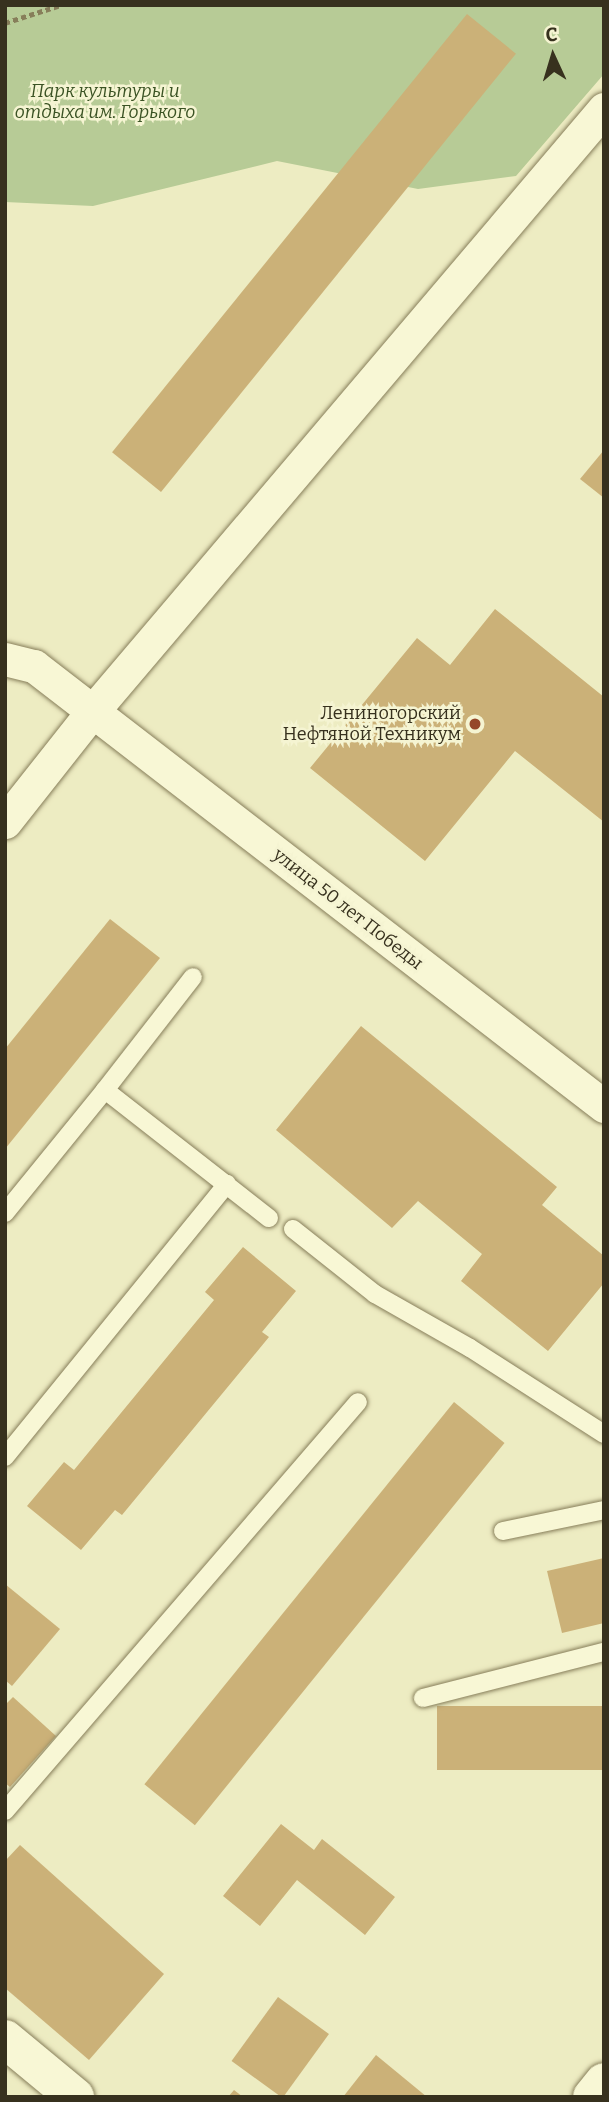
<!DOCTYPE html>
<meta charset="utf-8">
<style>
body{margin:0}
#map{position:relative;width:609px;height:2102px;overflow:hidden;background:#edecc2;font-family:Bitter,serif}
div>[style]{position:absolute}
.green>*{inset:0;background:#b7cb96}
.building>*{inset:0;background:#cbb178;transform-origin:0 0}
.path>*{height:4.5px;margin-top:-2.25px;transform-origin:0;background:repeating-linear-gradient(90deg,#877e5a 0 5px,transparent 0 8.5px)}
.roads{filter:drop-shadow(0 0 2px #877e5a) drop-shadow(0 0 2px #877e5a)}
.lane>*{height:18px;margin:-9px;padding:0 9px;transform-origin:9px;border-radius:9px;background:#f8f7d5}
.street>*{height:33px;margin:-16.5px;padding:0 16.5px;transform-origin:16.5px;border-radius:16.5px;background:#f8f7d5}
.secondary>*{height:38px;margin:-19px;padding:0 19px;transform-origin:19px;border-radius:19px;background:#f8f7d5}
.dots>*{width:19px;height:19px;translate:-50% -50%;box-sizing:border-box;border:4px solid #f5f4d2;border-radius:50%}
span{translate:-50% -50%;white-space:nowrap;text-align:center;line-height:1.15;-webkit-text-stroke:5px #f5f4d2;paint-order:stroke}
.park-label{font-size:18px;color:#3b5324;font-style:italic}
.poi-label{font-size:18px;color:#37311e}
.right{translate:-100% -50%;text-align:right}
.street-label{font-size:18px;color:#37311e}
.frame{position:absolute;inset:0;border:7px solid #37311e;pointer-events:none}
.north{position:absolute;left:518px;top:21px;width:70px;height:70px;-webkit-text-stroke:5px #f5f4d2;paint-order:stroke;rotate:356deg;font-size:19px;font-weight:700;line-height:28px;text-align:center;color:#37311e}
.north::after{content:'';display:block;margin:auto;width:24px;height:32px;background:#37311e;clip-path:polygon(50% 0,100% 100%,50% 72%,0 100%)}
</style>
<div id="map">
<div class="green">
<div style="clip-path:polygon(5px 5px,604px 5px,604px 74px,516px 176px,418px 189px,277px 161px,93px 206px,5px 202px)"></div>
</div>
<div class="building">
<div style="left:467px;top:14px;width:63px;height:564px;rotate:39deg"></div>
<div style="clip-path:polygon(604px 450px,604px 498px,580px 479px)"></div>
<div style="clip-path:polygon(495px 609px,604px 697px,604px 822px,515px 751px,425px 861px,310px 768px,417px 638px,450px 665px)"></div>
<div style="clip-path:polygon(110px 919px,160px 958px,5px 1149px,5px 1049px)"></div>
<div style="clip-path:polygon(361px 1026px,557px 1187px,542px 1205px,604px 1256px,604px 1283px,548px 1351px,461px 1281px,482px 1254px,418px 1201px,392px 1228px,276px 1130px)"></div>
<div style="clip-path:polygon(243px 1247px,296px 1291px,262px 1332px,269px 1337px,122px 1515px,115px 1510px,81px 1550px,27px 1506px,64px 1462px,74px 1470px,214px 1300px,205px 1292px)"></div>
<div style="left:454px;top:1402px;width:65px;height:492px;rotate:39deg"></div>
<div style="clip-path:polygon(604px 1558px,604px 1623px,562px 1633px,547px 1571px)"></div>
<div style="clip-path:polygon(5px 1584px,60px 1629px,12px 1686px,5px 1680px)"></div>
<div style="clip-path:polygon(13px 1697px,56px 1736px,10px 1787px,5px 1783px,5px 1705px)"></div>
<div style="left:604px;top:1706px;width:64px;height:167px;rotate:90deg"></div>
<div style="clip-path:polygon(281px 1824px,314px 1850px,322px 1839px,395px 1897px,365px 1935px,297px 1880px,260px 1926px,223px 1896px)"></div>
<div style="clip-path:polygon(20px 1845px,164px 1974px,89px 2060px,5px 1988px,5px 1861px)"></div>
<div style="left:278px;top:1997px;width:63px;height:79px;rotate:36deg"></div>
<div style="clip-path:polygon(376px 2055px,427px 2097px,343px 2097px)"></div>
<div style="clip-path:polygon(234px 2090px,243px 2097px,228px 2097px)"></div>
</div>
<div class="path">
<div style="left:5px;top:23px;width:59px;rotate:-17.8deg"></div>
</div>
<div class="roads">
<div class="lane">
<div style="left:105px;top:1090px;width:143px;rotate:-52.1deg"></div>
<div style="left:5px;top:1213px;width:159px;rotate:-50.9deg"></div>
<div style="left:105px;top:1090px;width:208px;rotate:38deg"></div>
<div style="left:293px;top:1229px;width:105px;rotate:38.4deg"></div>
<div style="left:375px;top:1294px;width:109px;rotate:29.6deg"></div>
<div style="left:470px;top:1348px;width:159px;rotate:32.7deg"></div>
<div style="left:5px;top:1457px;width:352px;rotate:-50.9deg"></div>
<div style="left:503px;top:1531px;width:103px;rotate:-11.7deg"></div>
<div style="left:423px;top:1698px;width:187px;rotate:-14.3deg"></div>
<div style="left:5px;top:1811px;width:540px;rotate:-49.2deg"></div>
</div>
<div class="street">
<div style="left:5px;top:659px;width:30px;rotate:14deg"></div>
<div style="left:34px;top:666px;width:720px;rotate:37.67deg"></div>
<div style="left:5px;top:822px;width:140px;rotate:-51.7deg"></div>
<div style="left:92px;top:712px;width:791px;rotate:-49.67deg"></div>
</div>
<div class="secondary">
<div style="left:5px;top:2039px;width:91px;rotate:39.6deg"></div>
<div style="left:592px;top:2097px;width:19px;rotate:-51deg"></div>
</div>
</div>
<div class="dots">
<div style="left:475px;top:724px;background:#95472a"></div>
</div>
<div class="park-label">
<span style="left:105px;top:102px">Парк культуры и<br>отдыха им. Горького</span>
</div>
<div class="poi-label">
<span class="right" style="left:461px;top:724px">Лениногорский<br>Нефтяной Техникум</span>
</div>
<div class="street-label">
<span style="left:348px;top:909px;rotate:38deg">улица 50 лет Победы</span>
</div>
<div class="frame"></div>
<div class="north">С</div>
</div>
